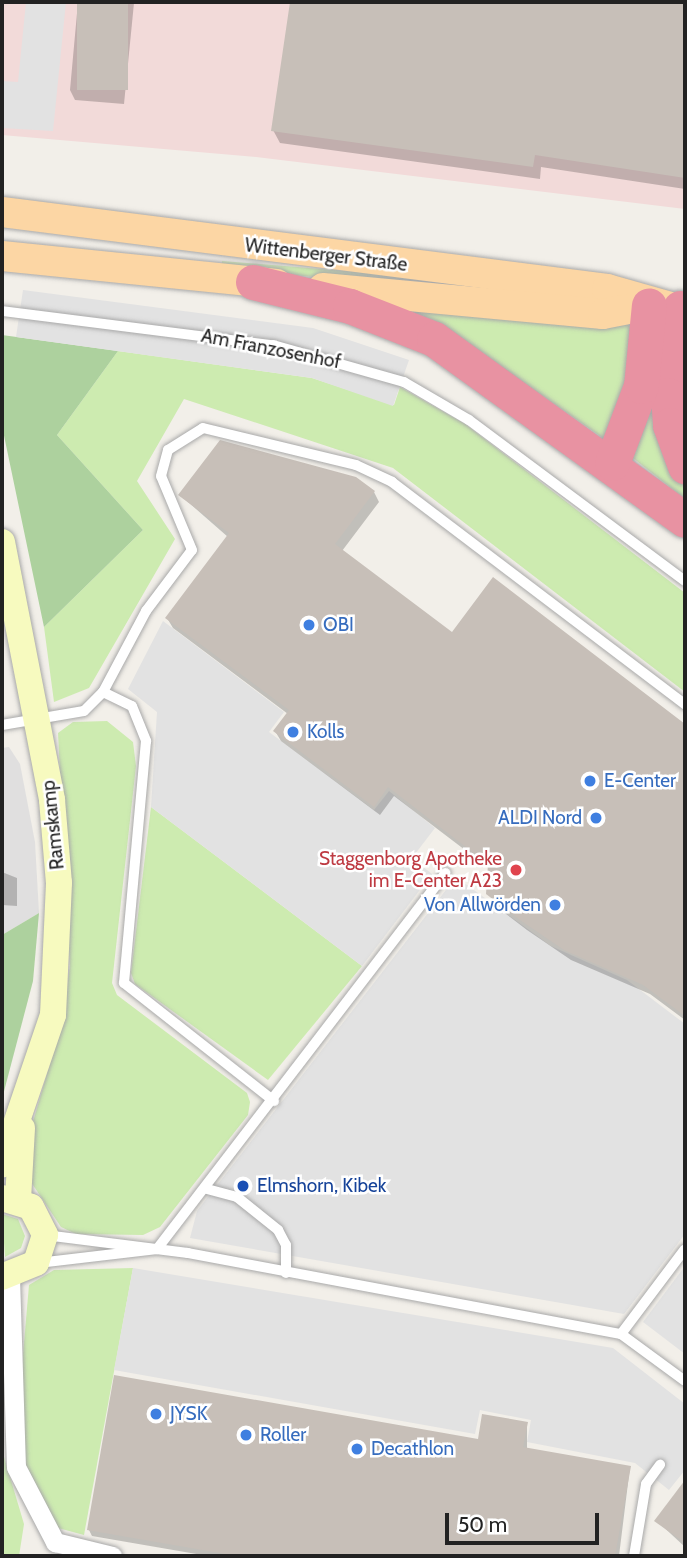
<!DOCTYPE html>
<meta charset="utf-8">
<style>
body{margin:0}
#map{position:relative;width:687px;height:1558px;overflow:hidden;background:#f2efe9;font-family:Cabin,sans-serif}
div>[style]{position:absolute}
.residential>*{inset:0;background:#e0dfdf}
.commercial>*{inset:0;background:#f2dad9}
.grass>*{inset:0;background:#cdebb0}
.forest>*{inset:0;background:#add19e}
.parking>*{inset:0;background:#e2e2e2}
.shadow>*{inset:0;background:#0003;transform-origin:0 0}
.building>*{inset:0;background:#c7bfb8;transform-origin:0 0}
.roads{filter:drop-shadow(0 0 2px #a9a9a9) drop-shadow(0 0 2px #a9a9a9)}
.lane>*{height:10px;margin:-5px;padding:0 5px;transform-origin:5px;border-radius:5px;background:#fff}
.street>*{height:19px;margin:-9.5px;padding:0 9.5px;transform-origin:9.5px;border-radius:9.5px;background:#fff}
.secondary>*{height:26px;margin:-13px;padding:0 13px;transform-origin:13px;border-radius:13px;background:#f7fabf}
.primary>*{height:30px;margin:-15px;padding:0 15px;transform-origin:15px;border-radius:15px;background:#fcd6a4}
.highway>*{height:35px;margin:-17.5px;padding:0 17.5px;transform-origin:17.5px;border-radius:17.5px;background:#e892a2}
.dots>*{width:19px;height:19px;translate:-50% -50%;box-sizing:border-box;border:4px solid #fff;border-radius:50%}
span{translate:-50% -50%;white-space:nowrap;text-align:center;line-height:1.15;-webkit-text-stroke:5px #fff;paint-order:stroke}
.street-label{font-size:19px;color:#222}
.shop-label{font-size:19px;color:#366cbe}
.left{translate:0 -50%;text-align:left}
.right{translate:-100% -50%;text-align:right}
.health-label{font-size:19px;color:#be3a42}
.transit-label{font-size:19px;color:#164399}
.frame{position:absolute;inset:0;border:4px solid #222;pointer-events:none}
.scale{position:absolute;left:445px;top:1513px;width:154px;height:32px;box-sizing:border-box;border:4px solid #222;border-top:0;padding-left:9px;font-size:21px;line-height:24px;white-space:nowrap;color:#222;-webkit-text-stroke:5px #fff;paint-order:stroke}
</style>
<div id="map">
<div class="residential">
<div style="clip-path:polygon(9px 747px,20px 764px,35px 842px,39px 913px,2px 935px,2px 748px)"></div>
</div>
<div class="commercial">
<div style="clip-path:polygon(2px 2px,685px 2px,685px 209px,256px 157px,2px 135px)"></div>
</div>
<div class="grass">
<div style="clip-path:polygon(222px 261px,431px 278px,600px 304px,221px 268px)"></div>
<div style="clip-path:polygon(396px 307px,624px 322px,638px 333px,610px 443px,448px 330px)"></div>
<div style="clip-path:polygon(118px 351px,312px 378px,394px 405px,400px 387px,465px 424px,685px 593px,685px 692px,393px 468px,184px 399px,137px 481px,175px 539px,89px 688px,54px 702px,44px 627px,143px 530px,57px 435px)"></div>
<div style="clip-path:polygon(649px 382px,685px 484px,685px 499px,628px 454px)"></div>
<div style="clip-path:polygon(107px 721px,133px 742px,136px 766px,112px 983px,117px 995px,247px 1093px,250px 1102px,248px 1115px,160px 1227px,143px 1235px,76px 1234px,61px 1227px,29px 1179px,30px 1132px,62px 1023px,70px 966px,58px 733px,73px 722px)"></div>
<div style="clip-path:polygon(151px 807px,362px 966px,268px 1080px,135px 984px,131px 973px)"></div>
<div style="clip-path:polygon(2px 1214px,18px 1219px,25px 1236px,21px 1248px,5px 1257px)"></div>
<div style="clip-path:polygon(133px 1268px,84px 1535px,58px 1528px,26px 1465px,19px 1401px,29px 1285px,54px 1270px)"></div>
<div style="clip-path:polygon(2px 1450px,24px 1524px,19px 1556px,2px 1556px)"></div>
</div>
<div class="forest">
<div style="clip-path:polygon(2px 335px,118px 351px,57px 435px,143px 530px,44px 627px,2px 426px)"></div>
<div style="clip-path:polygon(39px 913px,33px 981px,2px 1099px,2px 935px)"></div>
</div>
<div class="parking">
<div style="clip-path:polygon(26px 2px,66px 2px,53px 131px,2px 128px,2px 81px,18px 82px)"></div>
<div style="clip-path:polygon(23px 290px,313px 328px,409px 360px,393px 406px,312px 378px,16px 337px)"></div>
<div style="clip-path:polygon(163px 621px,284px 712px,269px 732px,374px 810px,389px 791px,435px 828px,412px 858px,432px 874px,362px 966px,151px 807px,157px 712px,128px 689px)"></div>
<div style="clip-path:polygon(456px 877px,551px 946px,627px 980px,685px 1024px,685px 1234px,624px 1314px,190px 1238px,197px 1211px)"></div>
<div style="clip-path:polygon(685px 1266px,685px 1354px,643px 1322px)"></div>
<div style="clip-path:polygon(133px 1268px,613px 1348px,685px 1404px,685px 1470px,669px 1490px,635px 1463px,527px 1442px,531px 1420px,480px 1410px,475px 1434px,114px 1370px)"></div>
</div>
<div class="shadow">
<div style="clip-path:polygon(78px 2px,134px 3px,124px 104px,75px 100px,70px 90px)"></div>
<div style="clip-path:polygon(292px 2px,685px 4px,685px 189px,541px 167px,540px 179px,280px 143px,273px 130px)"></div>
<div style="clip-path:polygon(374px 492px,379px 502px,342px 551px,452px 634px,494px 579px,685px 725px,685px 1020px,650px 994px,571px 960px,527px 930px,493px 904px,490px 869px,394px 796px,380px 815px,281px 741px,275px 731px,288px 714px,173px 628px,167px 618px,228px 537px,180px 495px)"></div>
<div style="left:2px;top:772px;width:3px;height:30px;rotate:45deg"></div>
<div style="clip-path:polygon(2px 872px,17px 878px,17px 906px,2px 905px)"></div>
<div style="clip-path:polygon(527px 1423px,527px 1449px,630px 1467px,619px 1556px,208px 1556px,92px 1536px,89px 1530px,479px 1441px)"></div>
<div style="clip-path:polygon(685px 1483px,685px 1547px,657px 1521px)"></div>
</div>
<div class="building">
<div style="left:77px;top:2px;width:51px;height:88px"></div>
<div style="clip-path:polygon(290px 2px,685px 2px,685px 178px,535px 155px,533px 167px,271px 131px)"></div>
<div style="clip-path:polygon(220px 440px,356px 477px,375px 491px,335px 544px,452px 632px,493px 577px,685px 724px,685px 1016px,643px 985px,564px 950px,520px 920px,486px 894px,488px 864px,388px 787px,374px 807px,273px 731px,289px 710px,165px 618px,229px 533px,178px 495px)"></div>
<div style="clip-path:polygon(114px 1375px,478px 1439px,482px 1414px,528px 1422px,523px 1447px,631px 1466px,615px 1556px,237px 1556px,87px 1530px)"></div>
<div style="clip-path:polygon(685px 1480px,685px 1543px,654px 1521px)"></div>
</div>
<div class="roads">
<div class="lane">
<div style="left:2px;top:311px;width:273px;rotate:7.2deg"></div>
<div style="left:273px;top:345px;width:136px;rotate:15.8deg"></div>
<div style="left:404px;top:382px;width:75px;rotate:30.3deg"></div>
<div style="left:469px;top:420px;width:269px;rotate:36.7deg"></div>
<div style="left:103px;top:692px;width:32px;rotate:26deg"></div>
<div style="left:132px;top:706px;width:38px;rotate:68deg"></div>
<div style="left:146px;top:741px;width:243px;rotate:95.2deg"></div>
<div style="left:124px;top:983px;width:191px;rotate:38.2deg"></div>
<div style="left:2px;top:725px;width:83px;rotate:-9.7deg"></div>
<div style="left:84px;top:711px;width:27px;rotate:-45deg"></div>
<div style="left:103px;top:692px;width:92px;rotate:-62deg"></div>
<div style="left:146px;top:611px;width:76px;rotate:-53deg"></div>
<div style="left:192px;top:550px;width:80px;rotate:-112.7deg"></div>
<div style="left:161px;top:476px;width:27px;rotate:-75deg"></div>
<div style="left:168px;top:450px;width:41px;rotate:-32.2deg"></div>
<div style="left:203px;top:428px;width:157px;rotate:13.6deg"></div>
<div style="left:356px;top:465px;width:40px;rotate:25deg"></div>
<div style="left:392px;top:482px;width:368px;rotate:37.2deg"></div>
<div style="left:207px;top:1189px;width:31px;rotate:15deg"></div>
<div style="left:237px;top:1197px;width:53px;rotate:38.8deg"></div>
<div style="left:278px;top:1230px;width:17px;rotate:62deg"></div>
<div style="left:286px;top:1245px;width:28px;rotate:90deg"></div>
<div style="left:45px;top:1235px;width:144px;rotate:7.2deg"></div>
<div style="left:188px;top:1253px;width:441px;rotate:10.6deg"></div>
<div style="left:621px;top:1334px;width:79px;rotate:36.3deg"></div>
<div style="left:38px;top:1263px;width:120px;rotate:-6.7deg"></div>
<div style="left:157px;top:1249px;width:474px;rotate:-52.5deg"></div>
<div style="left:621px;top:1334px;width:106px;rotate:-53deg"></div>
<div style="left:634px;top:1556px;width:73px;rotate:-80.5deg"></div>
<div style="left:646px;top:1484px;width:24px;rotate:-54deg"></div>
</div>
<div class="street">
<div style="left:10px;top:1277px;width:190px;rotate:88.2deg"></div>
<div style="left:16px;top:1467px;width:85px;rotate:62.5deg"></div>
<div style="left:55px;top:1542px;width:59px;rotate:13.8deg"></div>
</div>
<div class="secondary">
<div style="left:2px;top:542px;width:263px;rotate:79deg"></div>
<div style="left:52px;top:800px;width:83px;rotate:85.2deg"></div>
<div style="left:59px;top:883px;width:132px;rotate:92.6deg"></div>
<div style="left:53px;top:1015px;width:158px;rotate:108.8deg"></div>
<div style="left:2px;top:1198px;width:30px;rotate:17deg"></div>
<div style="left:31px;top:1207px;width:31px;rotate:63deg"></div>
<div style="left:45px;top:1235px;width:29px;rotate:108deg"></div>
<div style="left:36px;top:1263px;width:37px;rotate:158deg"></div>
<div style="left:18px;top:1200px;width:72px;rotate:-86.8deg"></div>
</div>
<div class="primary">
<div style="left:2px;top:212px;width:610px;rotate:7.25deg"></div>
<div style="left:607px;top:289px;width:66px;rotate:15.7deg"></div>
<div style="left:2px;top:256px;width:276px;rotate:5.8deg"></div>
<div style="left:323px;top:288px;width:281px;rotate:5.3deg"></div>
<div style="left:603px;top:314px;width:47px;rotate:-11.1deg"></div>
</div>
<div class="highway">
<div style="left:253px;top:282px;width:100px;rotate:13.9deg"></div>
<div style="left:350px;top:306px;width:90px;rotate:21.4deg"></div>
<div style="left:434px;top:339px;width:309px;rotate:35.8deg"></div>
<div style="left:680px;top:308px;width:88px;rotate:97.9deg"></div>
<div style="left:668px;top:395px;width:30px;rotate:86deg"></div>
<div style="left:670px;top:425px;width:44px;rotate:69.9deg"></div>
<div style="left:612px;top:463px;width:82px;rotate:-69.4deg"></div>
<div style="left:641px;top:386px;width:81px;rotate:-84.4deg"></div>
</div>
</div>
<div class="dots">
<div style="left:309px;top:625px;background:#3f7fe0"></div>
<div style="left:293px;top:732px;background:#3f7fe0"></div>
<div style="left:590px;top:781px;background:#3f7fe0"></div>
<div style="left:596px;top:818px;background:#3f7fe0"></div>
<div style="left:516px;top:870px;background:#e0444e"></div>
<div style="left:555px;top:905px;background:#3f7fe0"></div>
<div style="left:243px;top:1186px;background:#1a4fb4"></div>
<div style="left:156px;top:1414px;background:#3f7fe0"></div>
<div style="left:246px;top:1435px;background:#3f7fe0"></div>
<div style="left:357px;top:1449px;background:#3f7fe0"></div>
</div>
<div class="street-label">
<span style="left:326px;top:255px;rotate:7deg">Wittenberger Straße</span>
<span style="left:271px;top:349px;rotate:11deg">Am Franzosenhof</span>
<span style="left:53px;top:825px;rotate:-96deg">Ramskamp</span>
</div>
<div class="shop-label">
<span class="left" style="left:323px;top:625px">OBI</span>
<span class="left" style="left:307px;top:732px">Kolls</span>
<span class="left" style="left:604px;top:781px">E-Center</span>
<span class="right" style="left:582px;top:818px">ALDI Nord</span>
<span class="right" style="left:541px;top:905px">Von Allwörden</span>
<span class="left" style="left:170px;top:1414px">JYSK</span>
<span class="left" style="left:260px;top:1435px">Roller</span>
<span class="left" style="left:371px;top:1449px">Decathlon</span>
</div>
<div class="health-label">
<span class="right" style="left:502px;top:870px">Staggenborg Apotheke<br>im E-Center A23</span>
</div>
<div class="transit-label">
<span class="left" style="left:257px;top:1186px">Elmshorn, Kibek</span>
</div>
<div class="frame"></div>
<div class="scale">50 m</div>
</div>
